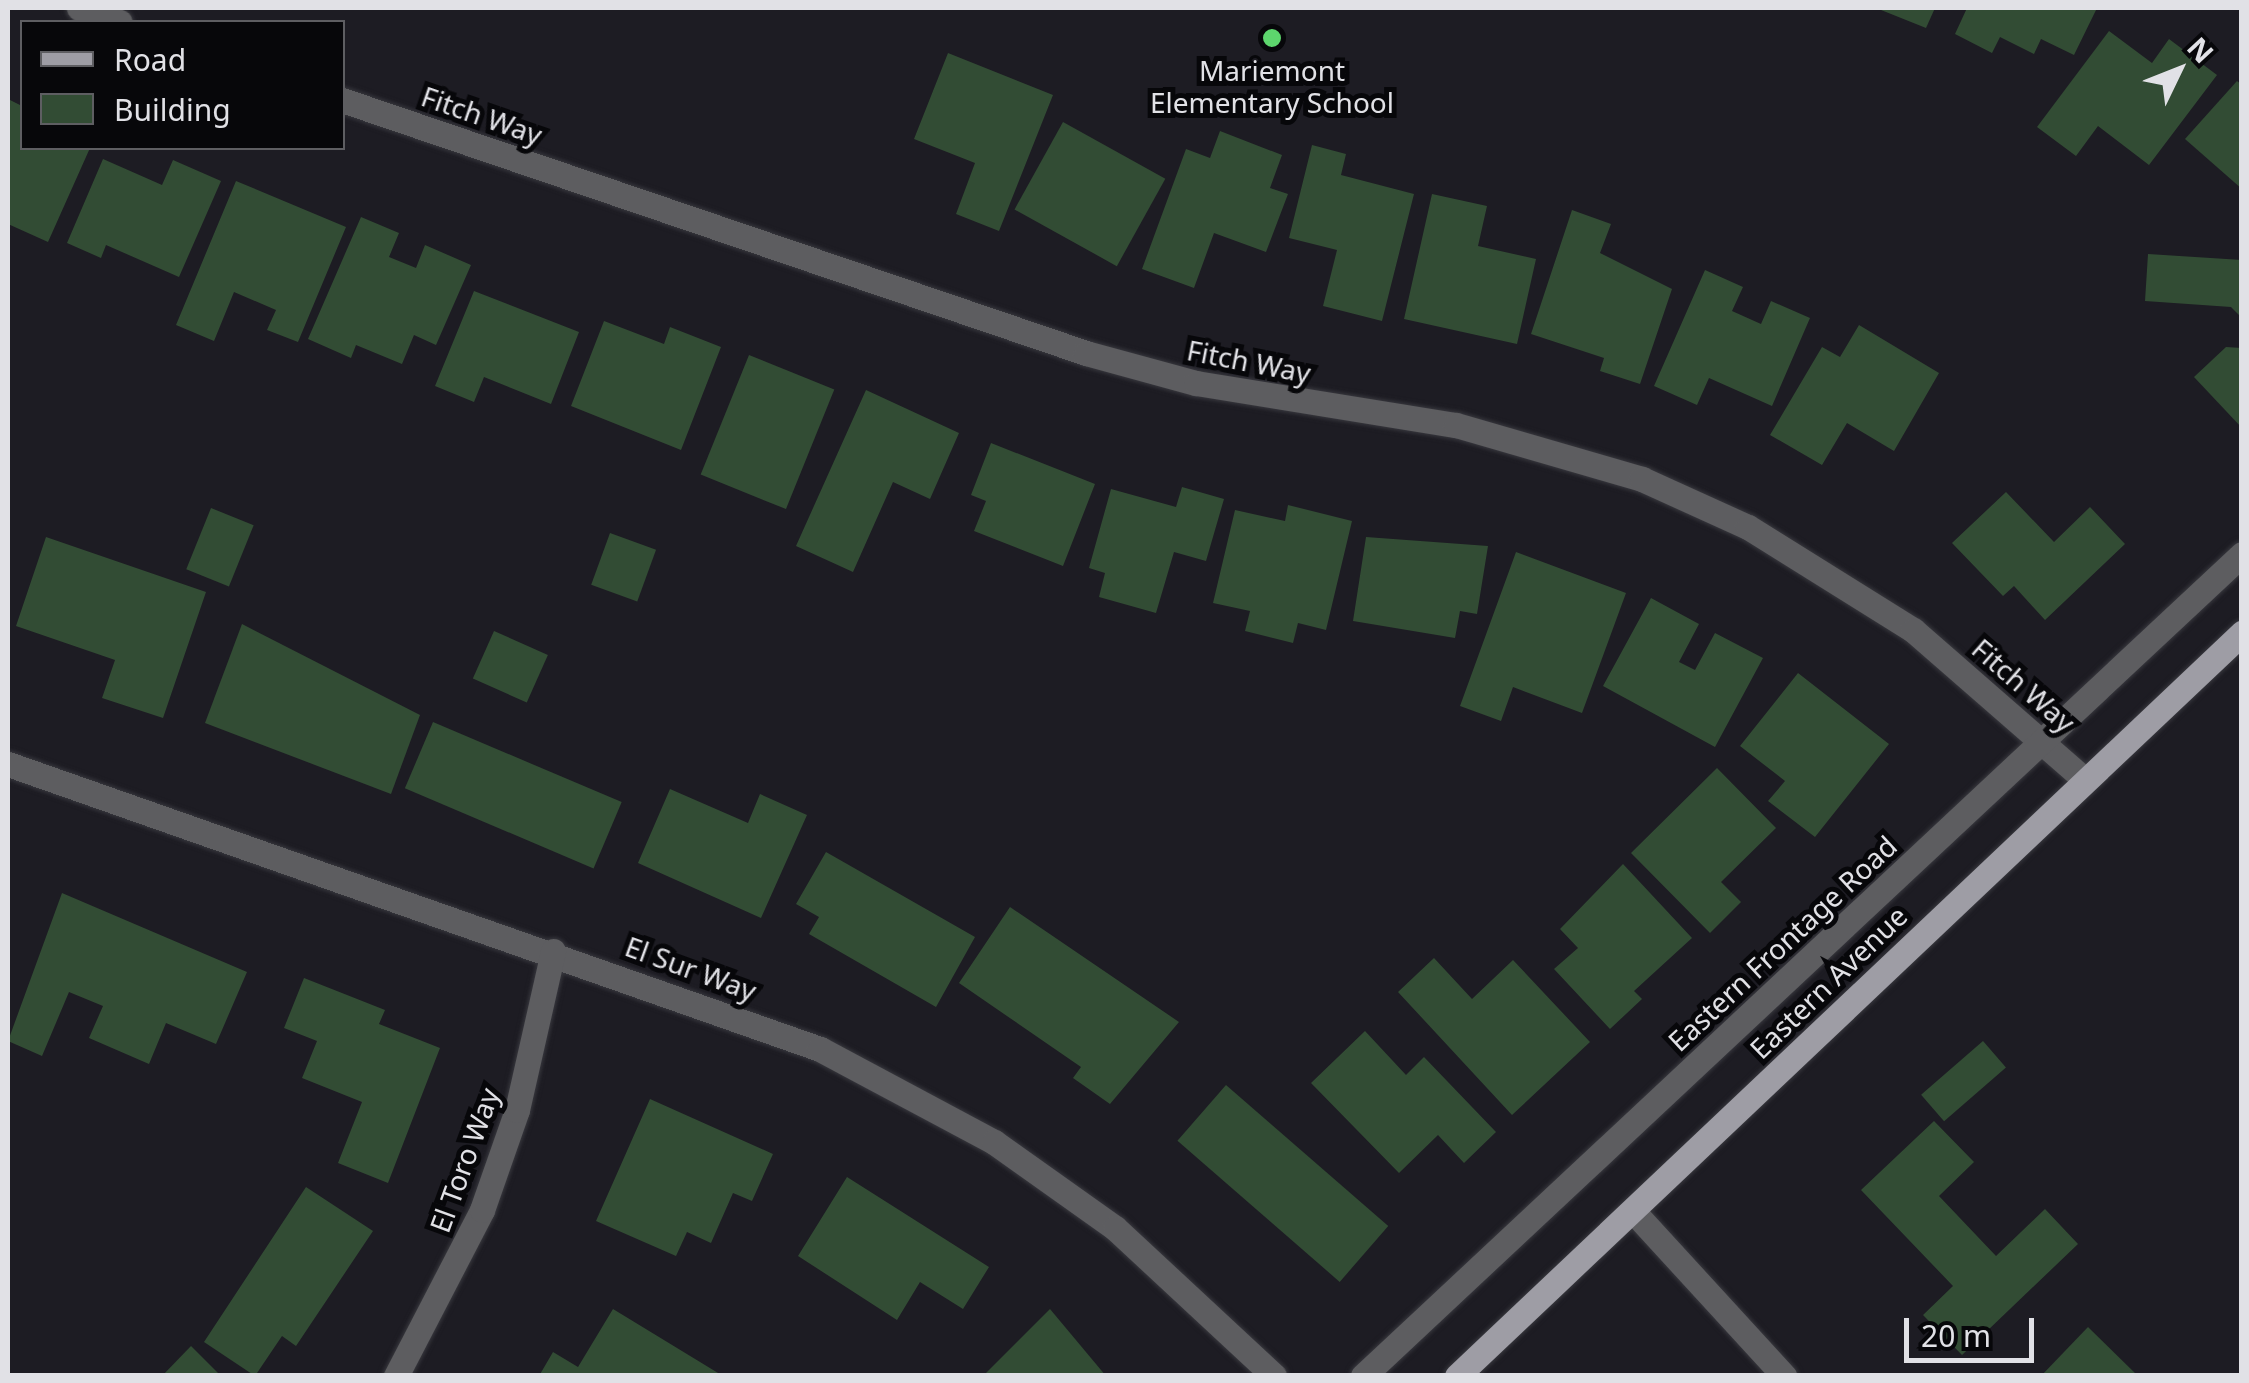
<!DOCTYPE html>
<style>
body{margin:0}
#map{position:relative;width:2249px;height:1383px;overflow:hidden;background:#1d1c23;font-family:"Noto Sans",sans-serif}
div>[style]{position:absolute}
.building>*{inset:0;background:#324c34;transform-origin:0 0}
.roads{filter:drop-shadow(0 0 2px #38383e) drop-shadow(0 0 2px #38383e)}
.minor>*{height:25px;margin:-12.5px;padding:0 12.5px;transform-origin:12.5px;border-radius:12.5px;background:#5d5d60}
.major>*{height:25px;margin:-12.5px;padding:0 12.5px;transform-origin:12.5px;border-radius:12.5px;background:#9e9da5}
.dots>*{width:28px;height:28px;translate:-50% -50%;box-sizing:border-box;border:5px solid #07070a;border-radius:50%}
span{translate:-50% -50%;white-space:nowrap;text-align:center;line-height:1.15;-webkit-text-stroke:10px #07070a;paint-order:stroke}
.poi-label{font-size:28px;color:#e1e1e6}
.street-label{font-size:28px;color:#e1e1e6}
.frame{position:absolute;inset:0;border:10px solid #e1e1e6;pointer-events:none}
.legend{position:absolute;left:20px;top:20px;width:325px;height:130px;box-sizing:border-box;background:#07070a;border:2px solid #5e5e62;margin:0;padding:12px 18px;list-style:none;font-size:30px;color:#e1e1e6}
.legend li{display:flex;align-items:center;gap:20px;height:50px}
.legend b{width:50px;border:2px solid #5e5e62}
.north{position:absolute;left:2129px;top:20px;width:100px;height:100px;-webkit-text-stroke:8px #07070a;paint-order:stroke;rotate:47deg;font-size:28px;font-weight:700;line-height:40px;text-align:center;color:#e1e1e6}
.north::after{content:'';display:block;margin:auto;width:35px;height:45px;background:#e1e1e6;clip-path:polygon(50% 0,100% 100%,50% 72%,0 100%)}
.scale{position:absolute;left:1904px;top:1318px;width:130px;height:45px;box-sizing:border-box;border:5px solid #e1e1e6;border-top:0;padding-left:12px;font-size:30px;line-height:35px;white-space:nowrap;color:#e1e1e6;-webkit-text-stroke:8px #07070a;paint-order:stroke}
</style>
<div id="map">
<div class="building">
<div style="clip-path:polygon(1876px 8px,1935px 8px,1926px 28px)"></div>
<div style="clip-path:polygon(1967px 8px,2097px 8px,2074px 55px,2041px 39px,2034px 54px,2000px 37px,1992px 53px,1955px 34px)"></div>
<div style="clip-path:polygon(2109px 31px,2152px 63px,2169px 39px,2217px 75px,2149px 165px,2098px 126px,2076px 156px,2037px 127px)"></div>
<div style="clip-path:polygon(948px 53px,1053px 95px,999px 231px,956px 214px,975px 163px,914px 139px)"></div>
<div style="clip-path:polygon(2237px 81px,2242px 85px,2242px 189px,2185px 139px)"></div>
<div style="clip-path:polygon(8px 99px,22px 106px,22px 148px,90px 148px,48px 242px,8px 224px)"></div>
<div style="left:1063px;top:122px;width:117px;height:100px;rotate:29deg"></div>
<div style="clip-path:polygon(1220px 131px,1282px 155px,1270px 188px,1288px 194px,1266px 252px,1214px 233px,1194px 288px,1142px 269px,1186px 149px,1210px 158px)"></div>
<div style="clip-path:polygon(1312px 145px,1346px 154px,1341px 175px,1414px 194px,1382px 321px,1323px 306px,1337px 250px,1289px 238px)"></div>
<div style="clip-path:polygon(103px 159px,162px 185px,173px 160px,221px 181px,179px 277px,106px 245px,101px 258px,67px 243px)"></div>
<div style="clip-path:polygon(236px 181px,346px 227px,298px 342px,267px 330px,276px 310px,234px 292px,214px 341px,176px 325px)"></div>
<div style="clip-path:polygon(1432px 194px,1487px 206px,1478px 246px,1536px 259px,1517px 344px,1404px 319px)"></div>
<div style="clip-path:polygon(1572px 210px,1611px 224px,1600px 253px,1672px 289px,1640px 384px,1600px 371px,1604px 358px,1531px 334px)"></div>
<div style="clip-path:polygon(361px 217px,399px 233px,389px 257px,416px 268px,425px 245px,471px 265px,436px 345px,414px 335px,402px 364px,356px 345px,351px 358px,308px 339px)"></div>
<div style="clip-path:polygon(2148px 254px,2242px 260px,2242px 318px,2231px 307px,2145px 301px)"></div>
<div style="clip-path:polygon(1705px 270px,1743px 287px,1732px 311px,1761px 324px,1771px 301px,1810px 318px,1772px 406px,1709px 378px,1697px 405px,1654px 386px)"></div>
<div style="clip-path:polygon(474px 291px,579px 332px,551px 404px,484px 377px,474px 402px,435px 386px)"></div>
<div style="clip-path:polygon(604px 321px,664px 344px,670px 327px,721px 347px,681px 450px,571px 406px)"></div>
<div style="clip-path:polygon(1859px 325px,1939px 373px,1894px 451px,1847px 423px,1822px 465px,1770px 435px,1822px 347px,1840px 357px)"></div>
<div style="clip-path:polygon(2226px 347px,2242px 348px,2242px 428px,2194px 377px)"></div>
<div style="left:749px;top:355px;width:92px;height:129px;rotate:22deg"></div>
<div style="clip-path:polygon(866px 390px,959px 433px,930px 499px,893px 482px,853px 572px,796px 546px)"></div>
<div style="clip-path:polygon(991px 443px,1095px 484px,1063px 566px,974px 531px,986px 501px,971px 495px)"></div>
<div style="clip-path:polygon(1182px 487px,1224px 499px,1206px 561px,1174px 552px,1156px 613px,1099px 597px,1105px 573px,1089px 568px,1111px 489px,1176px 507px)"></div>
<div style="clip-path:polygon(2006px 492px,2054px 542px,2090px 507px,2125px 544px,2045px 620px,2014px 586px,2003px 596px,1952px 543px)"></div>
<div style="clip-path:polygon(1288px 505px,1352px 521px,1326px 630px,1298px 623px,1293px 643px,1245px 631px,1250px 611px,1213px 603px,1235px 510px,1285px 521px)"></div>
<div style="left:211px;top:508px;width:46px;height:66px;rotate:22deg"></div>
<div style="left:610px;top:533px;width:49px;height:55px;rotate:20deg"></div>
<div style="clip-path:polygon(46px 537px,206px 592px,163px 718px,102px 698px,115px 660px,16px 626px)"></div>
<div style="clip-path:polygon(1366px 537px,1488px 546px,1477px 614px,1460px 611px,1455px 638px,1353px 621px)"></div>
<div style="clip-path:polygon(1516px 552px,1626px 593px,1582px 713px,1513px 687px,1501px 721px,1460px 706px)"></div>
<div style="clip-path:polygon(1651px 598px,1699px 624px,1679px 662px,1695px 670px,1715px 633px,1763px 658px,1715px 747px,1603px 686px)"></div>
<div style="clip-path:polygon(242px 624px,420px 715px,391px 794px,205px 723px)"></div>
<div style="left:494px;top:631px;width:59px;height:52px;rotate:24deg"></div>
<div style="clip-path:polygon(1798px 673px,1889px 744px,1815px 837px,1768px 801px,1785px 781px,1740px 746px)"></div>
<div style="left:433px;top:722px;width:205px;height:72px;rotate:23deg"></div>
<div style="clip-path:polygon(1717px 768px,1776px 828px,1721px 882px,1741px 902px,1710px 933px,1631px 853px)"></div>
<div style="clip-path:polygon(670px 789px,748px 823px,760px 794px,807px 815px,761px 918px,638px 863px)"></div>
<div style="clip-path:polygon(826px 852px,975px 937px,936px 1007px,809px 934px,819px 917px,796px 904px)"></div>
<div style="clip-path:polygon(1623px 864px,1692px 938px,1634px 991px,1642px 999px,1610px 1029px,1554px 969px,1578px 948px,1560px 929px)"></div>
<div style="clip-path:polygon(62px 893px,247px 972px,216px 1044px,166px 1023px,149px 1064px,89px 1038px,103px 1006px,69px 992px,42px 1056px,8px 1041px)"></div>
<div style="clip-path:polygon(1010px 907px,1179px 1022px,1110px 1104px,1073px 1078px,1081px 1067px,959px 983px)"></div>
<div style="clip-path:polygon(1434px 958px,1472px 999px,1513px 960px,1590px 1042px,1512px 1115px,1398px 992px)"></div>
<div style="clip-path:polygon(304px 978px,385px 1010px,379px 1024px,440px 1048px,388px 1183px,338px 1163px,362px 1102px,302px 1078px,317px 1041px,284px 1028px)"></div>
<div style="clip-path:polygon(1365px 1031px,1406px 1075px,1424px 1057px,1496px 1132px,1464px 1163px,1438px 1135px,1399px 1173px,1311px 1083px)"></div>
<div style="left:1983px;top:1041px;width:35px;height:82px;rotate:49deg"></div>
<div style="left:1226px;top:1085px;width:215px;height:74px;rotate:41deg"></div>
<div style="clip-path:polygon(650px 1099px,773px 1154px,752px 1201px,733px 1193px,711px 1243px,687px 1232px,676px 1256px,596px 1221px)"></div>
<div style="clip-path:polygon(1934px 1121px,1974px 1162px,1939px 1196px,1996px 1256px,2045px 1209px,2078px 1244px,1962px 1355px,1923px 1315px,1953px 1286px,1861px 1190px)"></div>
<div style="clip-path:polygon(847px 1177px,989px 1267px,963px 1309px,920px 1282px,897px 1320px,798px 1256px)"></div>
<div style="clip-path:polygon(306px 1187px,373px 1231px,296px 1346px,282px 1336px,255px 1376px,204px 1342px)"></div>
<div style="clip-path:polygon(613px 1309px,723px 1376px,539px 1376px,553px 1352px,578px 1367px)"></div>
<div style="clip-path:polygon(1050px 1309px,1106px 1376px,983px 1376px)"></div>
<div style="clip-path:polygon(2088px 1327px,2138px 1376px,2041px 1376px)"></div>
<div style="clip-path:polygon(191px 1346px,221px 1376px,162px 1376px)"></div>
</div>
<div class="roads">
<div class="minor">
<div style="left:79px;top:8px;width:43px;rotate:18.9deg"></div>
<div style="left:342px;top:100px;width:786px;rotate:18.78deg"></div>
<div style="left:1086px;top:353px;width:114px;rotate:15.3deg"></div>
<div style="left:1196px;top:383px;width:263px;rotate:9.2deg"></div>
<div style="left:1456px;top:425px;width:194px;rotate:16.2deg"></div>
<div style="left:1642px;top:479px;width:116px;rotate:24.4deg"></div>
<div style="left:1748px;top:527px;width:195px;rotate:32deg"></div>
<div style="left:1913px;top:630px;width:227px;rotate:41.1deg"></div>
<div style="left:8px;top:764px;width:861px;rotate:19.34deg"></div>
<div style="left:820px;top:1049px;width:197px;rotate:28.1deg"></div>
<div style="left:994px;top:1142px;width:148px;rotate:35.4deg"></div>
<div style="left:1115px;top:1228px;width:217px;rotate:42.9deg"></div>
<div style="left:1633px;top:1211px;width:224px;rotate:47.5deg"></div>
<div style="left:396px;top:1376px;width:187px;rotate:-62.6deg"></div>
<div style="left:482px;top:1210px;width:106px;rotate:-70.7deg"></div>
<div style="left:517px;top:1110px;width:163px;rotate:-77.2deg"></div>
<div style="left:1363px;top:1376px;width:1203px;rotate:-43.08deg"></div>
</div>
<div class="major">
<div style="left:1457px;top:1376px;width:1081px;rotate:-43.43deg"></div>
</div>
</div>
<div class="dots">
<div style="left:1272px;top:38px;background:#5dd56d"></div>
</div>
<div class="poi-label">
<span style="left:1272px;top:86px">Mariemont<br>Elementary School</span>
</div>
<div class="street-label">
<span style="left:482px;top:115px;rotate:19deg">Fitch Way</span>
<span style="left:1249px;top:361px;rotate:11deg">Fitch Way</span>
<span style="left:2024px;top:685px;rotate:41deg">Fitch Way</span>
<span style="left:1782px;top:943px;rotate:-43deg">Eastern Frontage Road</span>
<span style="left:691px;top:968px;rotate:20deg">El Sur Way</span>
<span style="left:1828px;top:982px;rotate:-44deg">Eastern Avenue</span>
<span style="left:464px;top:1160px;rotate:-70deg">El Toro Way</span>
</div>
<div class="frame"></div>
<ul class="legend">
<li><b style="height:12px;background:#9e9da5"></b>Road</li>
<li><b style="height:28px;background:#324c34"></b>Building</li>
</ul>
<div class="north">N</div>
<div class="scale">20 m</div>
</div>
